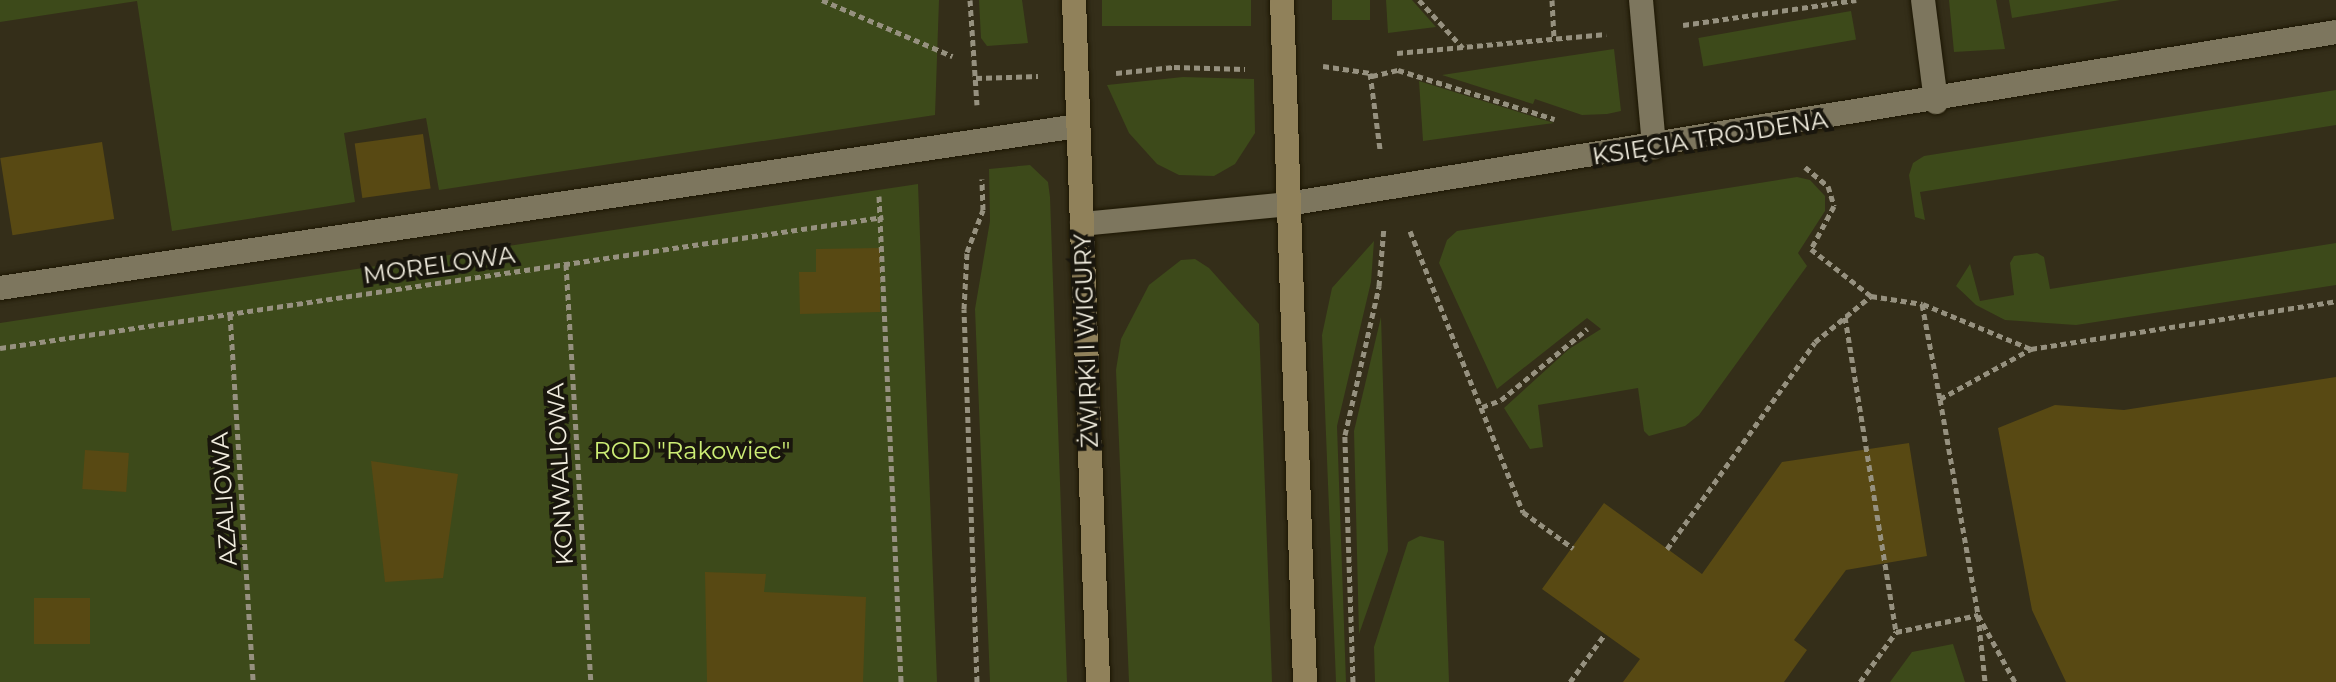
<!DOCTYPE html>
<meta charset="utf-8">
<style>
body{margin:0}
#map{position:relative;width:2336px;height:682px;overflow:hidden;background:#342e19;font-family:Montserrat,sans-serif}
div>[style]{position:absolute}
.green>*{inset:0;background:#3d4a1a;transform-origin:0 0}
.building>*{inset:0;background:#584913;transform-origin:0 0}
.path>*{height:5px;margin-top:-2.5px;transform-origin:0;background:repeating-linear-gradient(90deg,#96917f 0 6px,transparent 0 10px)}
.roads{filter:drop-shadow(0 0 2px #1c1603) drop-shadow(0 0 2px #1c1603)}
.lane>*{height:24px;margin:-12px;padding:0 12px;transform-origin:12px;border-radius:12px;background:#7d765e}
.street>*{height:24px;margin:-12px;padding:0 12px;transform-origin:12px;border-radius:12px;background:#7d765e}
.secondary>*{height:24px;margin:-12px;padding:0 12px;transform-origin:12px;border-radius:12px;background:#90815a}
span{translate:-50% -50%;white-space:nowrap;text-align:center;line-height:1.15;-webkit-text-stroke:8px #19160d;paint-order:stroke}
.street-label{font-size:24px;color:#f0ecde}
.park-label{font-size:24px;color:#cdee75}
</style>
<div id="map">
<div class="green">
<div style="clip-path:polygon(0 0,939px 0,935px 115px,439px 190px,426px 118px,344px 133px,355px 202px,172px 231px,137px 1px,0 22px)"></div>
<div style="clip-path:polygon(979px 0,1022px 0,1028px 43px,987px 46px,981px 38px)"></div>
<div style="left:1102px;top:0;width:149px;height:26px"></div>
<div style="left:1332px;top:0;width:38px;height:20px"></div>
<div style="clip-path:polygon(1386px 0,1412px 0,1436px 27px,1388px 33px)"></div>
<div style="clip-path:polygon(1949px 0,1996px 0,2005px 49px,1954px 52px)"></div>
<div style="clip-path:polygon(2009px 0,2120px 0,2012px 18px)"></div>
<div style="left:1851px;top:11px;width:29px;height:155px;rotate:80deg"></div>
<div style="clip-path:polygon(1614px 49px,1621px 111px,1607px 114px,1582px 115px,1535px 99px,1533px 104px,1442px 75px)"></div>
<div style="clip-path:polygon(1183px 77px,1254px 79px,1255px 133px,1235px 164px,1214px 176px,1179px 175px,1157px 164px,1129px 133px,1107px 85px)"></div>
<div style="clip-path:polygon(1419px 81px,1554px 123px,1423px 141px)"></div>
<div style="clip-path:polygon(2336px 90px,2336px 125px,1920px 192px,1925px 220px,1915px 217px,1909px 175px,1913px 163px,1924px 156px)"></div>
<div style="clip-path:polygon(1030px 165px,1048px 182px,1050px 197px,1067px 682px,990px 682px,975px 309px,990px 221px,989px 169px)"></div>
<div style="clip-path:polygon(1797px 177px,1810px 180px,1825px 196px,1825px 211px,1798px 253px,1807px 266px,1699px 415px,1685px 426px,1649px 436px,1644px 431px,1638px 388px,1538px 405px,1543px 447px,1530px 449px,1504px 408px,1569px 349px,1601px 329px,1587px 318px,1497px 389px,1439px 263px,1447px 240px,1457px 231px)"></div>
<div style="clip-path:polygon(918px 184px,937px 682px,0 682px,0 323px)"></div>
<div style="clip-path:polygon(1374px 241px,1371px 282px,1337px 426px,1346px 682px,1336px 682px,1322px 335px,1332px 288px)"></div>
<div style="clip-path:polygon(2336px 243px,2336px 285px,2076px 325px,2005px 320px,1976px 305px,1956px 286px,1970px 264px,1980px 301px,2014px 295px,2010px 263px,2014px 256px,2037px 253px,2044px 257px,2050px 289px)"></div>
<div style="clip-path:polygon(1195px 259px,1209px 268px,1259px 324px,1272px 682px,1129px 682px,1116px 370px,1121px 339px,1149px 285px,1181px 260px)"></div>
<div style="clip-path:polygon(1381px 317px,1388px 551px,1359px 634px,1354px 431px)"></div>
<div style="clip-path:polygon(1420px 536px,1444px 541px,1449px 682px,1375px 682px,1374px 647px,1408px 542px)"></div>
<div style="clip-path:polygon(1953px 644px,1965px 682px,1890px 682px,1912px 652px)"></div>
</div>
<div class="building">
<div style="left:423px;top:134px;width:55px;height:69px;rotate:82deg"></div>
<div style="left:102px;top:142px;width:78px;height:103px;rotate:81deg"></div>
<div style="clip-path:polygon(880px 248px,880px 312px,800px 314px,799px 272px,816px 272px,816px 249px)"></div>
<div style="clip-path:polygon(2336px 377px,2336px 682px,2066px 682px,2032px 610px,1998px 428px,2055px 405px,2124px 410px)"></div>
<div style="clip-path:polygon(1909px 443px,1927px 556px,1846px 570px,1794px 640px,1807px 650px,1784px 682px,1623px 682px,1640px 659px,1542px 589px,1604px 503px,1702px 574px,1782px 462px)"></div>
<div style="left:85px;top:450px;width:44px;height:39px;rotate:4deg"></div>
<div style="clip-path:polygon(371px 461px,458px 474px,443px 578px,385px 582px)"></div>
<div style="clip-path:polygon(705px 572px,766px 574px,764px 592px,866px 597px,863px 682px,707px 682px)"></div>
<div style="left:34px;top:598px;width:56px;height:46px"></div>
</div>
<div class="path">
<div style="left:822px;top:0;width:142px;rotate:23.3deg"></div>
<div style="left:970px;top:0;width:105px;rotate:86.2deg"></div>
<div style="left:1419px;top:0;width:65px;rotate:47.5deg"></div>
<div style="left:1552px;top:0;width:39px;rotate:87deg"></div>
<div style="left:1683px;top:25px;width:175px;rotate:-8.2deg"></div>
<div style="left:1397px;top:53px;width:210px;rotate:-5.2deg"></div>
<div style="left:1323px;top:66px;width:48px;rotate:8.5deg"></div>
<div style="left:1370px;top:73px;width:77px;rotate:82.5deg"></div>
<div style="left:1116px;top:73px;width:58px;rotate:-5.9deg"></div>
<div style="left:1174px;top:67px;width:71px;rotate:1.6deg"></div>
<div style="left:1372px;top:76px;width:27px;rotate:-13deg"></div>
<div style="left:1398px;top:70px;width:164px;rotate:17.4deg"></div>
<div style="left:976px;top:78px;width:62px;rotate:-1.8deg"></div>
<div style="left:1805px;top:167px;width:30px;rotate:40deg"></div>
<div style="left:1828px;top:186px;width:21px;rotate:73deg"></div>
<div style="left:1834px;top:206px;width:49px;rotate:118.1deg"></div>
<div style="left:1811px;top:249px;width:76px;rotate:38.1deg"></div>
<div style="left:1871px;top:296px;width:52px;rotate:8.9deg"></div>
<div style="left:1922px;top:304px;width:97px;rotate:79.3deg"></div>
<div style="left:1940px;top:399px;width:104px;rotate:-28.8deg"></div>
<div style="left:2031px;top:349px;width:309px;rotate:-8.9deg"></div>
<div style="left:879px;top:196px;width:486px;rotate:87.4deg"></div>
<div style="left:1410px;top:231px;width:303px;rotate:68.1deg"></div>
<div style="left:1523px;top:512px;width:62px;rotate:35.8deg"></div>
<div style="left:566px;top:264px;width:419px;rotate:86.6deg"></div>
<div style="left:1923px;top:304px;width:117px;rotate:22.6deg"></div>
<div style="left:230px;top:314px;width:369px;rotate:86.4deg"></div>
<div style="left:1845px;top:317px;width:319px;rotate:80.8deg"></div>
<div style="left:0;top:348px;width:893px;rotate:-8.44deg"></div>
<div style="left:1940px;top:399px;width:219px;rotate:80deg"></div>
<div style="left:1978px;top:615px;width:77px;rotate:61.1deg"></div>
<div style="left:1482px;top:407px;width:20px;rotate:-20deg"></div>
<div style="left:1501px;top:400px;width:112px;rotate:-39.5deg"></div>
<div style="left:1667px;top:549px;width:254px;rotate:-54.4deg"></div>
<div style="left:1815px;top:342px;width:72px;rotate:-39.4deg"></div>
<div style="left:977px;top:682px;width:373px;rotate:-92deg"></div>
<div style="left:964px;top:309px;width:57px;rotate:-87deg"></div>
<div style="left:967px;top:252px;width:45px;rotate:-69.1deg"></div>
<div style="left:983px;top:210px;width:31px;rotate:-92deg"></div>
<div style="left:1353px;top:682px;width:247px;rotate:-91.9deg"></div>
<div style="left:1345px;top:435px;width:153px;rotate:-77.1deg"></div>
<div style="left:1379px;top:286px;width:59px;rotate:-85.2deg"></div>
<div style="left:1570px;top:682px;width:59px;rotate:-53.9deg"></div>
<div style="left:1860px;top:682px;width:62px;rotate:-54.2deg"></div>
<div style="left:1896px;top:632px;width:84px;rotate:-11.7deg"></div>
<div style="left:1978px;top:615px;width:67px;rotate:84deg"></div>
</div>
<div class="roads">
<div class="lane">
<div style="left:1641px;top:0;width:148px;rotate:84.9deg"></div>
<div style="left:1923px;top:0;width:103px;rotate:82.7deg"></div>
<div style="left:0;top:288px;width:1089px;rotate:-8.55deg"></div>
</div>
<div class="street">
<div style="left:1082px;top:224px;width:207px;rotate:-5.5deg"></div>
<div style="left:1288px;top:204px;width:1062px;rotate:-9.32deg"></div>
</div>
<div class="secondary">
<div style="left:1074px;top:0;width:682px;rotate:87.98deg"></div>
<div style="left:1282px;top:0;width:682px;rotate:88.07deg"></div>
</div>
</div>
<div class="street-label">
<span style="left:1710px;top:138px;rotate:-9deg">KSIĘCIA TROJDENA</span>
<span style="left:439px;top:265px;rotate:-8deg">MORELOWA</span>
<span style="left:1086px;top:341px;rotate:-92deg">ŻWIRKI I WIGURY</span>
<span style="left:560px;top:474px;rotate:-93deg">KONWALIOWA</span>
<span style="left:224px;top:499px;rotate:-94deg">AZALIOWA</span>
</div>
<div class="park-label">
<span style="left:692px;top:451px">ROD "Rakowiec"</span>
</div>
</div>
